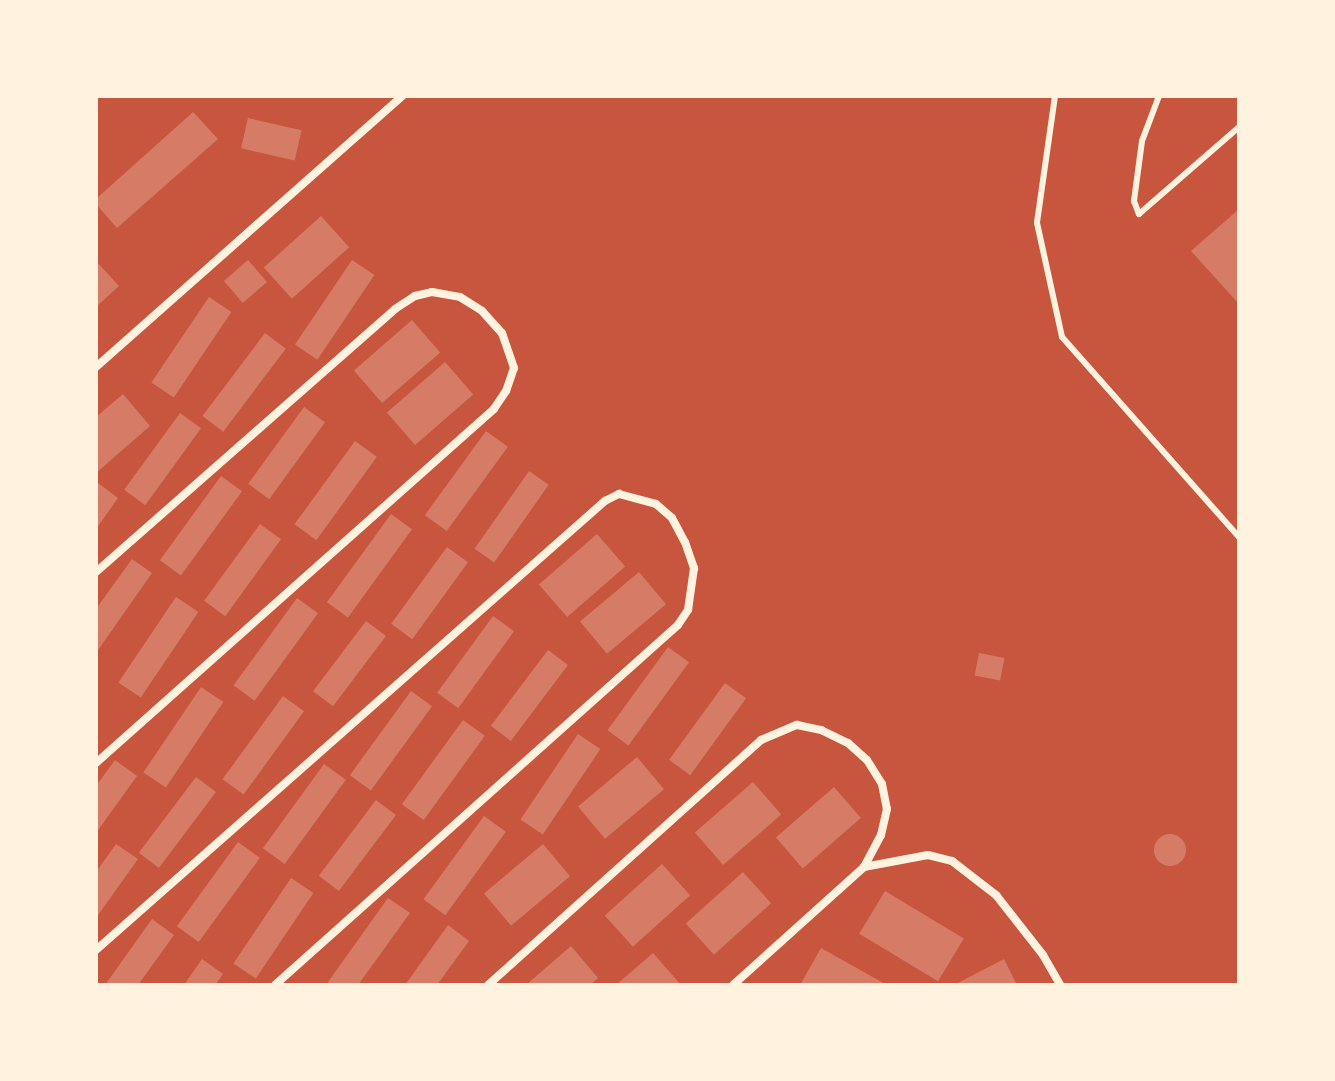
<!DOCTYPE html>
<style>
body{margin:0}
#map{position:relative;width:1335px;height:1081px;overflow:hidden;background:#c8553d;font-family:Commissioner,sans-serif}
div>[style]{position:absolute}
.building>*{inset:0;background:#d67c66;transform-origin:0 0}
.round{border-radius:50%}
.service>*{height:6px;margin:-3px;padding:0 3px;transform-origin:3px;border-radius:3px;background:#fff3e0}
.minor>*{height:8px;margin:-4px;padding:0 4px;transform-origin:4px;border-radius:4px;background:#fff3e0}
span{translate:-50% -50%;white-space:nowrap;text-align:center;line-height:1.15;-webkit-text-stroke:6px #fff3e0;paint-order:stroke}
.frame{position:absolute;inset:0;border:98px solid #fff3e0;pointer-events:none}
</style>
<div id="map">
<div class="building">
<div style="clip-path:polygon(193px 112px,218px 139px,117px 228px,96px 204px,96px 199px)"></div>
<div style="left:248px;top:118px;width:55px;height:31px;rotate:13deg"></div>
<div style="clip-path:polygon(1239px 209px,1239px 304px,1191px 251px)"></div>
<div style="left:321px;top:216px;width:42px;height:77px;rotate:48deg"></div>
<div style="left:248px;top:260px;width:29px;height:32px;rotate:49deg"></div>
<div style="left:352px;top:260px;width:27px;height:102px;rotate:34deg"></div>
<div style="clip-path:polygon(96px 261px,119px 286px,96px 307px)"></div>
<div style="left:209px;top:297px;width:27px;height:103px;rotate:34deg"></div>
<div style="left:412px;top:320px;width:43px;height:77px;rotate:49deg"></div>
<div style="left:265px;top:333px;width:26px;height:104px;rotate:37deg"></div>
<div style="left:445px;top:362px;width:43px;height:77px;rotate:49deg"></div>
<div style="clip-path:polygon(123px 394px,150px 426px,96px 473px,96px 417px)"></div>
<div style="left:304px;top:407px;width:26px;height:95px;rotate:36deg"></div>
<div style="left:180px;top:413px;width:26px;height:95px;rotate:36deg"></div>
<div style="left:486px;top:431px;width:27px;height:104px;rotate:36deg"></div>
<div style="left:355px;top:441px;width:27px;height:103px;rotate:36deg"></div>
<div style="left:529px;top:471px;width:24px;height:95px;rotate:35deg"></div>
<div style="left:221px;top:476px;width:26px;height:104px;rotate:36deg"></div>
<div style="clip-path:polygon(98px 483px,118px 498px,96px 529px,96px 486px)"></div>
<div style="left:391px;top:514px;width:26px;height:109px;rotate:36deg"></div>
<div style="left:260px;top:524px;width:26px;height:95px;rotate:36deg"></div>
<div style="left:597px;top:534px;width:43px;height:77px;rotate:49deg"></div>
<div style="left:447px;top:547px;width:26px;height:95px;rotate:36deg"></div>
<div style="clip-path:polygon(132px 559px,152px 573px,96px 653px,96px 609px)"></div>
<div style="left:639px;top:572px;width:42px;height:77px;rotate:50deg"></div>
<div style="left:176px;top:597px;width:27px;height:103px;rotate:34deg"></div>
<div style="left:297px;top:598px;width:26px;height:108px;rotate:36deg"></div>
<div style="left:493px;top:616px;width:26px;height:95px;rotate:36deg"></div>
<div style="left:366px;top:621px;width:25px;height:88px;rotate:37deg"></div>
<div style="left:668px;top:647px;width:26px;height:103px;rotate:36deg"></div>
<div style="left:548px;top:650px;width:25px;height:95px;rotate:37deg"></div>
<div style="left:979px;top:653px;width:26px;height:23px;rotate:11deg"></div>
<div style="left:725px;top:683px;width:26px;height:95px;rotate:36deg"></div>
<div style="left:201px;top:687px;width:27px;height:103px;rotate:34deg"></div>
<div style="left:411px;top:691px;width:26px;height:104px;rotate:36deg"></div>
<div style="left:283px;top:696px;width:26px;height:103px;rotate:36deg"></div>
<div style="left:463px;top:720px;width:27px;height:104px;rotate:36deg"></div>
<div style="left:578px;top:734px;width:27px;height:103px;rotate:34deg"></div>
<div style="left:637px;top:757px;width:42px;height:77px;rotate:50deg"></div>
<div style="clip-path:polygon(115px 760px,137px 776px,96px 833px,96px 786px)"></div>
<div style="left:324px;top:764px;width:27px;height:104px;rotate:36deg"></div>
<div style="left:196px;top:777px;width:25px;height:95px;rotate:37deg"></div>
<div style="left:753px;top:782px;width:43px;height:77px;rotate:49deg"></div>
<div style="left:834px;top:787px;width:41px;height:77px;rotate:49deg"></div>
<div style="left:376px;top:800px;width:25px;height:95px;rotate:37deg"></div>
<div style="left:484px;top:816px;width:27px;height:103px;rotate:36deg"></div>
<div class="round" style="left:1154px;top:834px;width:32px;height:32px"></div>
<div style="left:238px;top:842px;width:27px;height:104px;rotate:36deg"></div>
<div style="clip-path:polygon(116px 844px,138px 859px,96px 918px,96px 872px)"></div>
<div style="left:543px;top:844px;width:42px;height:77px;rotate:50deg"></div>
<div style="left:662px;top:864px;width:42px;height:77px;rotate:48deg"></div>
<div style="left:743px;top:872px;width:42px;height:77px;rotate:48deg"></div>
<div style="left:291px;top:878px;width:27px;height:103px;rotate:34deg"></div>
<div style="left:885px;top:891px;width:92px;height:50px;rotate:31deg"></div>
<div style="clip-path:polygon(388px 898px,410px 913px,358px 985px,333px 985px,328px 982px)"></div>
<div style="clip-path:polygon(152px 919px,174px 935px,138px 985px,105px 985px)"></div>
<div style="clip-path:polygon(448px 925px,469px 941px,437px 985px,405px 985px)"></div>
<div style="clip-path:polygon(571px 946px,598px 978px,590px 985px,526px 985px)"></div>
<div style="clip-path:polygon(821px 948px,887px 985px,800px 985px)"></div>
<div style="clip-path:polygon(653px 953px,681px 985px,616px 985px)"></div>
<div style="clip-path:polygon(202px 959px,223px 974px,215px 985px,184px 985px)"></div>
<div style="clip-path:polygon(1004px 959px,1017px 985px,954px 985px)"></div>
</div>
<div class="service">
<div style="left:1055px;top:96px;width:128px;rotate:98.1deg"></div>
<div style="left:1037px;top:223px;width:117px;rotate:77.6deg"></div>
<div style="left:1062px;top:337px;width:267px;rotate:48.5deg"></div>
<div style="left:1159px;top:96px;width:48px;rotate:110.7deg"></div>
<div style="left:1142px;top:141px;width:61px;rotate:97.6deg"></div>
<div style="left:1134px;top:201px;width:14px;rotate:69deg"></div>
<div style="left:1139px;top:214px;width:133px;rotate:-41deg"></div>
</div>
<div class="minor">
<div style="left:96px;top:367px;width:409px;rotate:-41.5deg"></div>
<div style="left:96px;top:572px;width:398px;rotate:-41.3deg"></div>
<div style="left:395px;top:309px;width:24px;rotate:-33deg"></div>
<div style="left:415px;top:296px;width:17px;rotate:-13deg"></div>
<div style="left:432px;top:292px;width:28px;rotate:10deg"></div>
<div style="left:460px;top:297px;width:26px;rotate:32deg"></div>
<div style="left:482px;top:311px;width:30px;rotate:48deg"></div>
<div style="left:502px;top:333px;width:37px;rotate:71deg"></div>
<div style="left:514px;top:368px;width:24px;rotate:109deg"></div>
<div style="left:506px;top:391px;width:22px;rotate:124deg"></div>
<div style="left:494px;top:409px;width:533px;rotate:138.35deg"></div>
<div style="left:96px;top:950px;width:679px;rotate:-41.42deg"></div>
<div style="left:605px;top:501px;width:16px;rotate:-27deg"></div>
<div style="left:619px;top:494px;width:38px;rotate:15deg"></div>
<div style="left:656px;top:504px;width:21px;rotate:41deg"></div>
<div style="left:672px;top:518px;width:27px;rotate:62deg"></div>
<div style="left:685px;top:542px;width:28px;rotate:71deg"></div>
<div style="left:694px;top:568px;width:42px;rotate:98.1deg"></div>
<div style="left:688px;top:610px;width:18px;rotate:124deg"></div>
<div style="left:678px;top:625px;width:540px;rotate:138.23deg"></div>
<div style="left:488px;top:985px;width:367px;rotate:-41.9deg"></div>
<div style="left:761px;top:740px;width:39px;rotate:-23deg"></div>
<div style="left:797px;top:725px;width:25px;rotate:12deg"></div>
<div style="left:821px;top:730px;width:30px;rotate:26deg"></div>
<div style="left:848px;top:743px;width:25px;rotate:42deg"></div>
<div style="left:867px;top:760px;width:28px;rotate:58deg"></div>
<div style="left:882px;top:784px;width:25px;rotate:79deg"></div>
<div style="left:887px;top:809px;width:27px;rotate:103deg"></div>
<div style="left:881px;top:835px;width:36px;rotate:118deg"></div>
<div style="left:864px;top:867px;width:65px;rotate:-10.6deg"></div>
<div style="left:928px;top:855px;width:25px;rotate:14deg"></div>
<div style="left:952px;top:861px;width:56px;rotate:37.7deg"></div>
<div style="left:996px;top:895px;width:76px;rotate:51.9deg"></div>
<div style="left:1043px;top:955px;width:34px;rotate:60deg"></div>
<div style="left:733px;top:985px;width:176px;rotate:-42deg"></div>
</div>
<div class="frame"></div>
</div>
